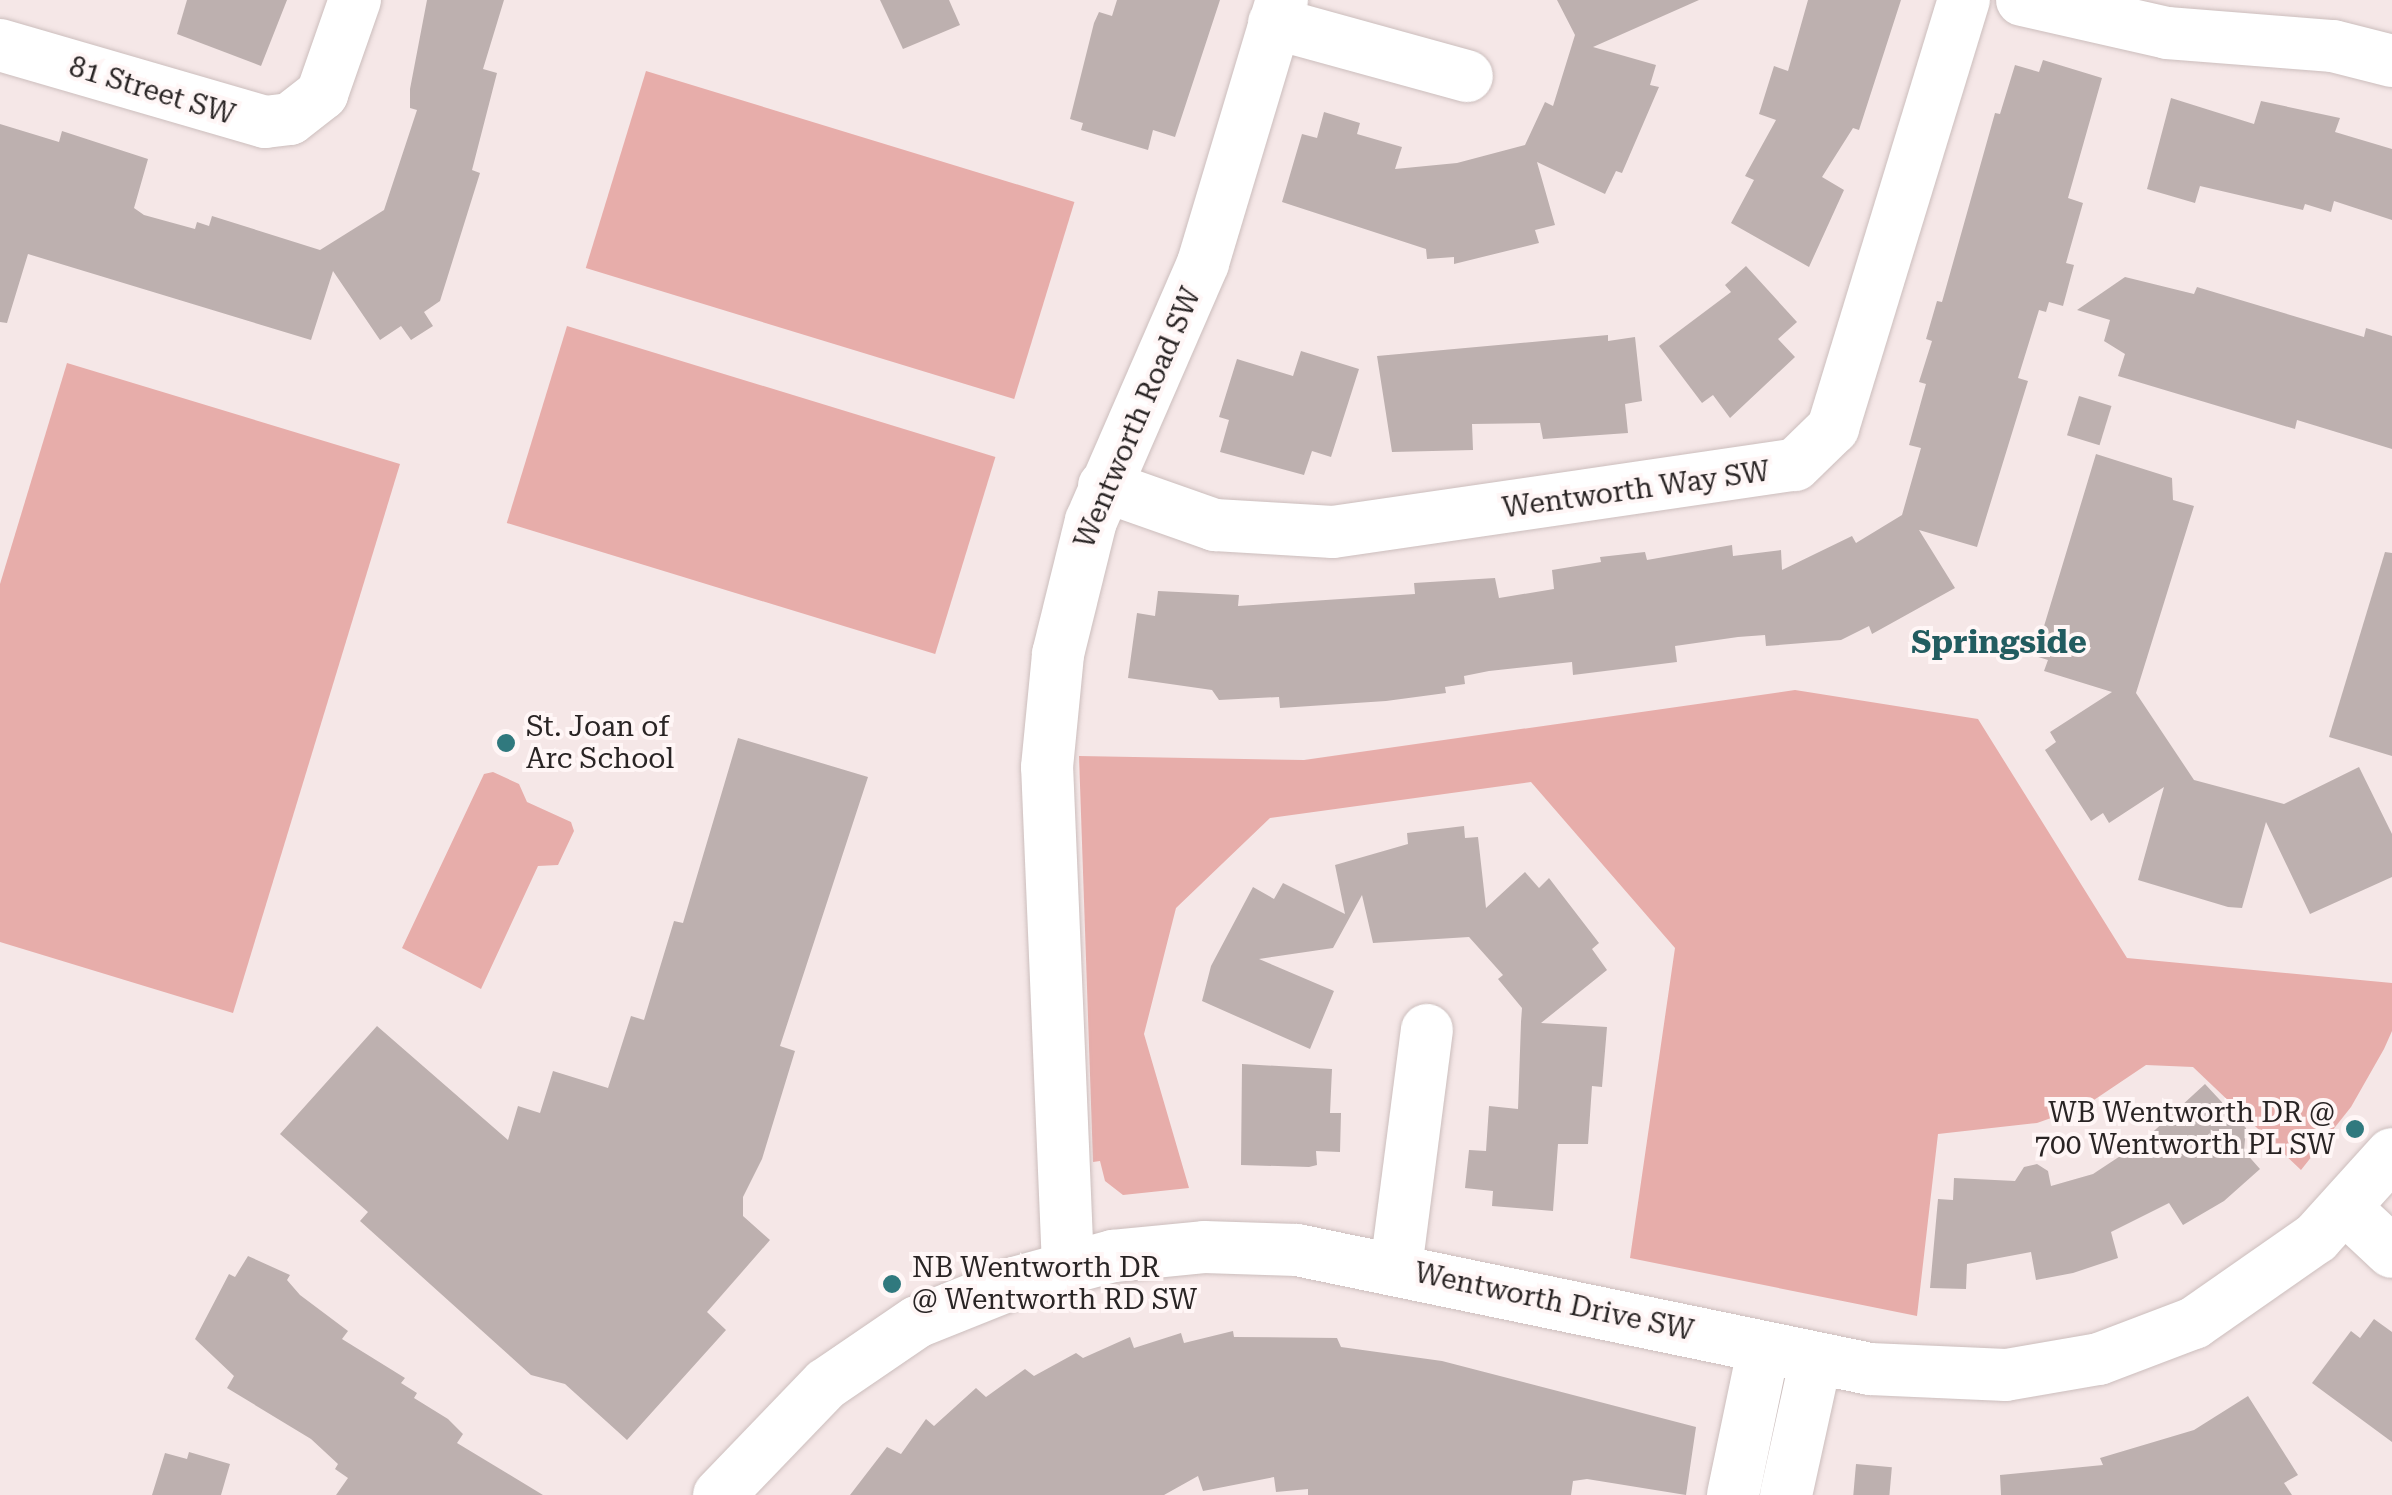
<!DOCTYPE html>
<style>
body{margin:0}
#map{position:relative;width:2392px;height:1495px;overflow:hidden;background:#f5e7e7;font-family:"Roboto Serif",serif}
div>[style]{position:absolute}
.green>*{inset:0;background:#e7adaa;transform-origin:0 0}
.building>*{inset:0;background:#bdb0af;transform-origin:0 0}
.roads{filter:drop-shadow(0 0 2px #ccbebd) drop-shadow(0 0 2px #ccbebd)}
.minor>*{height:52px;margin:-26px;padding:0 26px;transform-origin:26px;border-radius:26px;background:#fff}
.dots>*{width:28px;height:28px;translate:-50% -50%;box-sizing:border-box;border:5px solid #fff6f6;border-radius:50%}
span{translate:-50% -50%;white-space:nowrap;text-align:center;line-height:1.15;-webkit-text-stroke:8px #fff6f6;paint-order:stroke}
.street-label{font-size:28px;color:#292424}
.poi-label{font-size:28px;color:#292424}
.left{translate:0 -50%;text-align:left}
.right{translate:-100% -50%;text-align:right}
.quarter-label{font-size:32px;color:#225c60;font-weight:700}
</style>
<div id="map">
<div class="green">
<div style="left:646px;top:71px;width:448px;height:206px;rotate:17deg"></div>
<div style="left:567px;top:326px;width:448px;height:206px;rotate:17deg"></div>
<div style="clip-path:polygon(67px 363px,400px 464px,233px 1013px,0 942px,0 584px)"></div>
<div style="clip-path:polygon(1795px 690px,1978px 719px,2127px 958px,2392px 983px,2392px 1031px,2384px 1049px,2351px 1107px,2301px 1170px,2193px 1067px,2146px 1065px,2085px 1106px,2037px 1123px,1938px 1134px,1917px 1316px,1630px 1258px,1675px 948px,1531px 782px,1270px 818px,1176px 908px,1144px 1034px,1189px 1188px,1123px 1195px,1105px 1181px,1100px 1161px,1093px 1162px,1079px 756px,1304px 760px)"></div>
<div style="clip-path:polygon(493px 772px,519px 784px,527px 802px,571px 822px,574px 831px,558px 865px,538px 866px,481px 989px,402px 948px,484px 774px)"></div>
</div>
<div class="building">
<div style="clip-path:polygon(187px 0,287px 0,261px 66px,177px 34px)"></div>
<div style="clip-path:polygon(427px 0,504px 0,483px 69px,497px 73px,472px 170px,480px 173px,440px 301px,424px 312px,433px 326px,411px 340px,401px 326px,380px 340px,333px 271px,311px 340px,28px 254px,7px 323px,0 322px,0 124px,59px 142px,62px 131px,148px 159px,134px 208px,144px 215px,195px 229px,197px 222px,209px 226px,212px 216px,320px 250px,384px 210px,417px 110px,410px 108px,410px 89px)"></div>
<div style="clip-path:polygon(880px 0,949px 0,960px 25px,903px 49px)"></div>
<div style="clip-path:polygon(1117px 0,1220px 0,1175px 137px,1153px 130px,1148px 150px,1081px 130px,1083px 123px,1070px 119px,1094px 23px,1099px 12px,1112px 16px)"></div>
<div style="clip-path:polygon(1557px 0,1699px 0,1593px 47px,1656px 65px,1650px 85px,1659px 87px,1622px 173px,1616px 171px,1605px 194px,1537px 162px,1555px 225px,1535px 230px,1539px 243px,1454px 264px,1454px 257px,1427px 259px,1426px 249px,1282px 202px,1302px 134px,1317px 138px,1324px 112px,1360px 123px,1357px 134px,1402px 147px,1395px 169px,1457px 163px,1525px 145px,1545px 102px,1553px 106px,1575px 35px)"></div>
<div style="clip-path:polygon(1808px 0,1901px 0,1859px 130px,1853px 128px,1822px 177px,1844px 190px,1809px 267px,1731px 223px,1754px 180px,1745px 176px,1776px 120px,1759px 114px,1774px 66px,1788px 71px)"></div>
<div style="clip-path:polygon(2043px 60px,2102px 78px,2068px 198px,2083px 203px,2066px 263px,2074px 265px,2063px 306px,2049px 302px,2046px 312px,2039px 310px,2018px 378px,2028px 381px,1977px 547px,1919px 530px,1955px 588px,1872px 634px,1869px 626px,1841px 640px,1766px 646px,1765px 635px,1738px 637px,1675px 646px,1677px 662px,1573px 675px,1572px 662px,1489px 671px,1464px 676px,1465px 684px,1445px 687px,1446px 693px,1386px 701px,1280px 708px,1279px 697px,1219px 700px,1212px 690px,1128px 678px,1137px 613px,1155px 616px,1158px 591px,1239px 595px,1238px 606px,1415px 594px,1414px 583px,1495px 578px,1499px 598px,1554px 589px,1552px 570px,1601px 562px,1600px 557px,1645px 552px,1647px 560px,1732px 545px,1733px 556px,1781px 550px,1782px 570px,1852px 536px,1856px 543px,1902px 515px,1921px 448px,1909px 445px,1926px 384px,1919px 382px,1932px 341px,1926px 339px,1937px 301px,1942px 302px,1995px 113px,2000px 114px,2015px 65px,2039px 72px)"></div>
<div style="clip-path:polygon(2171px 98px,2254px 124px,2261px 101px,2340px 118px,2335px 132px,2392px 149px,2392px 220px,2334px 201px,2331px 212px,2305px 204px,2303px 210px,2200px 186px,2195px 203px,2147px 189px)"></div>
<div style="clip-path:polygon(1746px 266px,1797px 322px,1778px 339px,1795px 357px,1730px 418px,1713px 395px,1702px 403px,1659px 346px,1731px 292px,1725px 285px)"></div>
<div style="clip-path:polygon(2125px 277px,2194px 294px,2197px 287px,2364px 337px,2366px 328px,2392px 336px,2392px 449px,2297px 420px,2295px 429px,2118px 376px,2125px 354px,2104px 341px,2110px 320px,2077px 310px)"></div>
<div style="clip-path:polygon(1608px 335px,1608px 341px,1635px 337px,1642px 401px,1625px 404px,1628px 433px,1543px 439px,1540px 423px,1472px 424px,1473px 450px,1392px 452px,1377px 356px)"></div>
<div style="clip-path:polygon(1301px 351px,1359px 369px,1331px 457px,1312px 451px,1304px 475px,1220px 452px,1229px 420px,1219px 417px,1237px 359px,1293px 376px)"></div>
<div style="left:2079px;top:396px;width:34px;height:41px;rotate:17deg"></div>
<div style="clip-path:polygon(2096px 454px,2172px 478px,2173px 500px,2194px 506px,2136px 693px,2194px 780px,2284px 804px,2359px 767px,2392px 834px,2392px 877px,2310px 914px,2266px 822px,2242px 908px,2228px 907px,2138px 880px,2164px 787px,2109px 823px,2103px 813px,2091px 821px,2045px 750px,2056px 742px,2050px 732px,2112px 692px,2044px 671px,2048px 660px,2035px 656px)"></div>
<div style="clip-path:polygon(2385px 552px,2392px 553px,2392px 756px,2329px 737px)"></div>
<div style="clip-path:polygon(738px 738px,868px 777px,780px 1046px,795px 1051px,762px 1159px,743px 1197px,743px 1216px,770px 1240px,707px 1312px,726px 1330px,627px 1440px,565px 1384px,531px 1375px,360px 1221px,368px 1212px,280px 1134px,377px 1026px,508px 1140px,518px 1106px,540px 1113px,553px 1071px,608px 1088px,631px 1016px,644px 1020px,674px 921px,683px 923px)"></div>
<div style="clip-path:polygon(1464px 826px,1465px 838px,1478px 837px,1486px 908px,1525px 872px,1539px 888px,1549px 878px,1599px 943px,1592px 949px,1607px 970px,1541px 1023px,1607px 1027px,1602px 1087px,1592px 1086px,1588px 1144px,1558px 1144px,1553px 1211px,1492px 1206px,1493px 1191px,1465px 1188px,1469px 1150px,1486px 1151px,1489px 1106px,1518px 1109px,1521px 1022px,1522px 1008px,1498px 979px,1503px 975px,1469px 937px,1373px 943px,1362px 895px,1333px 948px,1259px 959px,1334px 991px,1310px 1049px,1202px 1001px,1211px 966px,1253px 887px,1274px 899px,1283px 883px,1345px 914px,1335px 865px,1408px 844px,1407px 833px)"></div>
<div style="clip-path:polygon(1242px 1064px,1332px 1069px,1330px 1113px,1341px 1113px,1340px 1152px,1316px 1151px,1317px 1165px,1309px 1167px,1241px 1165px)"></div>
<div style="clip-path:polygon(2205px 1084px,2246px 1128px,2244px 1151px,2260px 1169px,2224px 1201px,2183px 1225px,2169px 1203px,2111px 1232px,2118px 1258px,2073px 1273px,2036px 1280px,2031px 1252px,1967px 1264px,1966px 1289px,1930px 1288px,1938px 1199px,1953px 1200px,1954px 1178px,2015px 1181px,2024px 1167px,2037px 1164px,2048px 1171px,2051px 1186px,2093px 1174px,2143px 1141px)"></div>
<div style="clip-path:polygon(248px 1256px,290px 1275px,287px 1280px,300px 1295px,348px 1331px,342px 1339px,405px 1378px,401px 1383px,417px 1393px,414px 1398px,448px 1419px,463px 1434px,457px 1443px,543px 1495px,336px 1495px,348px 1478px,335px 1469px,338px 1464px,311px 1439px,227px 1388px,234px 1376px,195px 1339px,229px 1274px,235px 1277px)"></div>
<div style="clip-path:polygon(2374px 1319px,2392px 1332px,2392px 1442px,2312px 1383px,2351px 1331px,2360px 1338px)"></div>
<div style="clip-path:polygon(1233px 1331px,1234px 1337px,1337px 1338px,1341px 1347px,1442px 1361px,1696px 1427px,1686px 1495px,1587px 1479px,1573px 1481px,1571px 1495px,1308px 1495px,1308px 1489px,1276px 1492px,1274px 1477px,1203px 1491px,1198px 1476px,1164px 1495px,850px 1495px,887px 1447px,901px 1454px,926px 1419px,934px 1426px,976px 1388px,986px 1397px,1025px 1369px,1034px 1376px,1076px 1353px,1083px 1358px,1130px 1337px,1134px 1348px,1181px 1333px,1184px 1343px)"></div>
<div style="clip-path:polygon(2248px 1396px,2298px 1475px,2284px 1483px,2292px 1495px,2001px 1495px,2000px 1475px,2103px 1465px,2100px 1458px,2194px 1430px)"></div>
<div style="clip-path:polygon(189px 1452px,230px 1464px,221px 1495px,152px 1495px,165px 1453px,187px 1459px)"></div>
<div style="left:1856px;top:1464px;width:36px;height:31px;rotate:5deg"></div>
</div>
<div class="roads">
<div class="minor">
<div style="left:2022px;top:0;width:149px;rotate:12.8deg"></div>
<div style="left:2167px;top:33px;width:167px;rotate:4.5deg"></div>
<div style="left:2333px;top:46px;width:61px;rotate:14.3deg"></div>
<div style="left:1274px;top:23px;width:200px;rotate:15.4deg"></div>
<div style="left:0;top:45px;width:276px;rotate:16.2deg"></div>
<div style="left:265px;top:122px;width:25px;rotate:-7deg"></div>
<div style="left:290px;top:119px;width:41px;rotate:-38deg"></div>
<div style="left:322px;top:94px;width:100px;rotate:-70.7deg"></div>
<div style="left:1104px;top:486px;width:118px;rotate:19.4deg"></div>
<div style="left:1215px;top:525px;width:118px;rotate:3.4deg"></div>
<div style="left:1333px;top:532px;width:467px;rotate:-8.3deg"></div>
<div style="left:1795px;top:465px;width:53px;rotate:-44.2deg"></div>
<div style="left:1833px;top:428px;width:448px;rotate:-73deg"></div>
<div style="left:2345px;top:1208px;width:64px;rotate:43.1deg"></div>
<div style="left:1068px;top:1266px;width:499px;rotate:-92.4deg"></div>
<div style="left:1047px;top:767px;width:114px;rotate:-84.4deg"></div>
<div style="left:1058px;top:654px;width:137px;rotate:-76.1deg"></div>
<div style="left:1091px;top:521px;width:281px;rotate:-66.5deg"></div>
<div style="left:1203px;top:263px;width:275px;rotate:-73.3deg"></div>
<div style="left:1396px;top:1268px;width:240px;rotate:-82.6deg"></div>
<div style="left:719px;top:1495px;width:154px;rotate:-46.1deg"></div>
<div style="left:826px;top:1384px;width:110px;rotate:-34.3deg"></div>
<div style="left:917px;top:1322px;width:105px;rotate:-21.9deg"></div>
<div style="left:1014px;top:1283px;width:103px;rotate:-15.3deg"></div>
<div style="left:1113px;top:1256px;width:91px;rotate:-5.6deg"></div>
<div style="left:1204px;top:1247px;width:93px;rotate:1.8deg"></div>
<div style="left:1297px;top:1250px;width:585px;rotate:11.73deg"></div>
<div style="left:1870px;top:1369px;width:136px;rotate:2.5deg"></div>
<div style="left:2006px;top:1375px;width:94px;rotate:-9.8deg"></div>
<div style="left:2099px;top:1359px;width:102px;rotate:-20.8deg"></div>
<div style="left:2194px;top:1323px;width:149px;rotate:-34.9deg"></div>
<div style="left:2316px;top:1238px;width:113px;rotate:-47.9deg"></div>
<div style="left:1733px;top:1495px;width:151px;rotate:-78.2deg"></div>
<div style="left:1786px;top:1495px;width:139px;rotate:-77.6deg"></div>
</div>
</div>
<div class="dots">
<div style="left:506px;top:743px;background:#30797e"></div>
<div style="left:2355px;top:1129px;background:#30797e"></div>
<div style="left:892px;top:1284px;background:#30797e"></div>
</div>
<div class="street-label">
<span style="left:152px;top:91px;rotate:17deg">81 Street SW</span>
<span style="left:1138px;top:418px;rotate:-67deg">Wentworth Road SW</span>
<span style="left:1636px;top:490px;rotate:-8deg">Wentworth Way SW</span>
<span style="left:1554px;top:1302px;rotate:12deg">Wentworth Drive SW</span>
</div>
<div class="poi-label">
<span class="left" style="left:526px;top:743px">St. Joan of<br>Arc School</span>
<span class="right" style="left:2335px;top:1129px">WB Wentworth DR @<br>700 Wentworth PL SW</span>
<span class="left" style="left:912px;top:1284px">NB Wentworth DR<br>@ Wentworth RD SW</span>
</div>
<div class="quarter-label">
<span style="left:1999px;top:642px">Springside</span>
</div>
</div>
